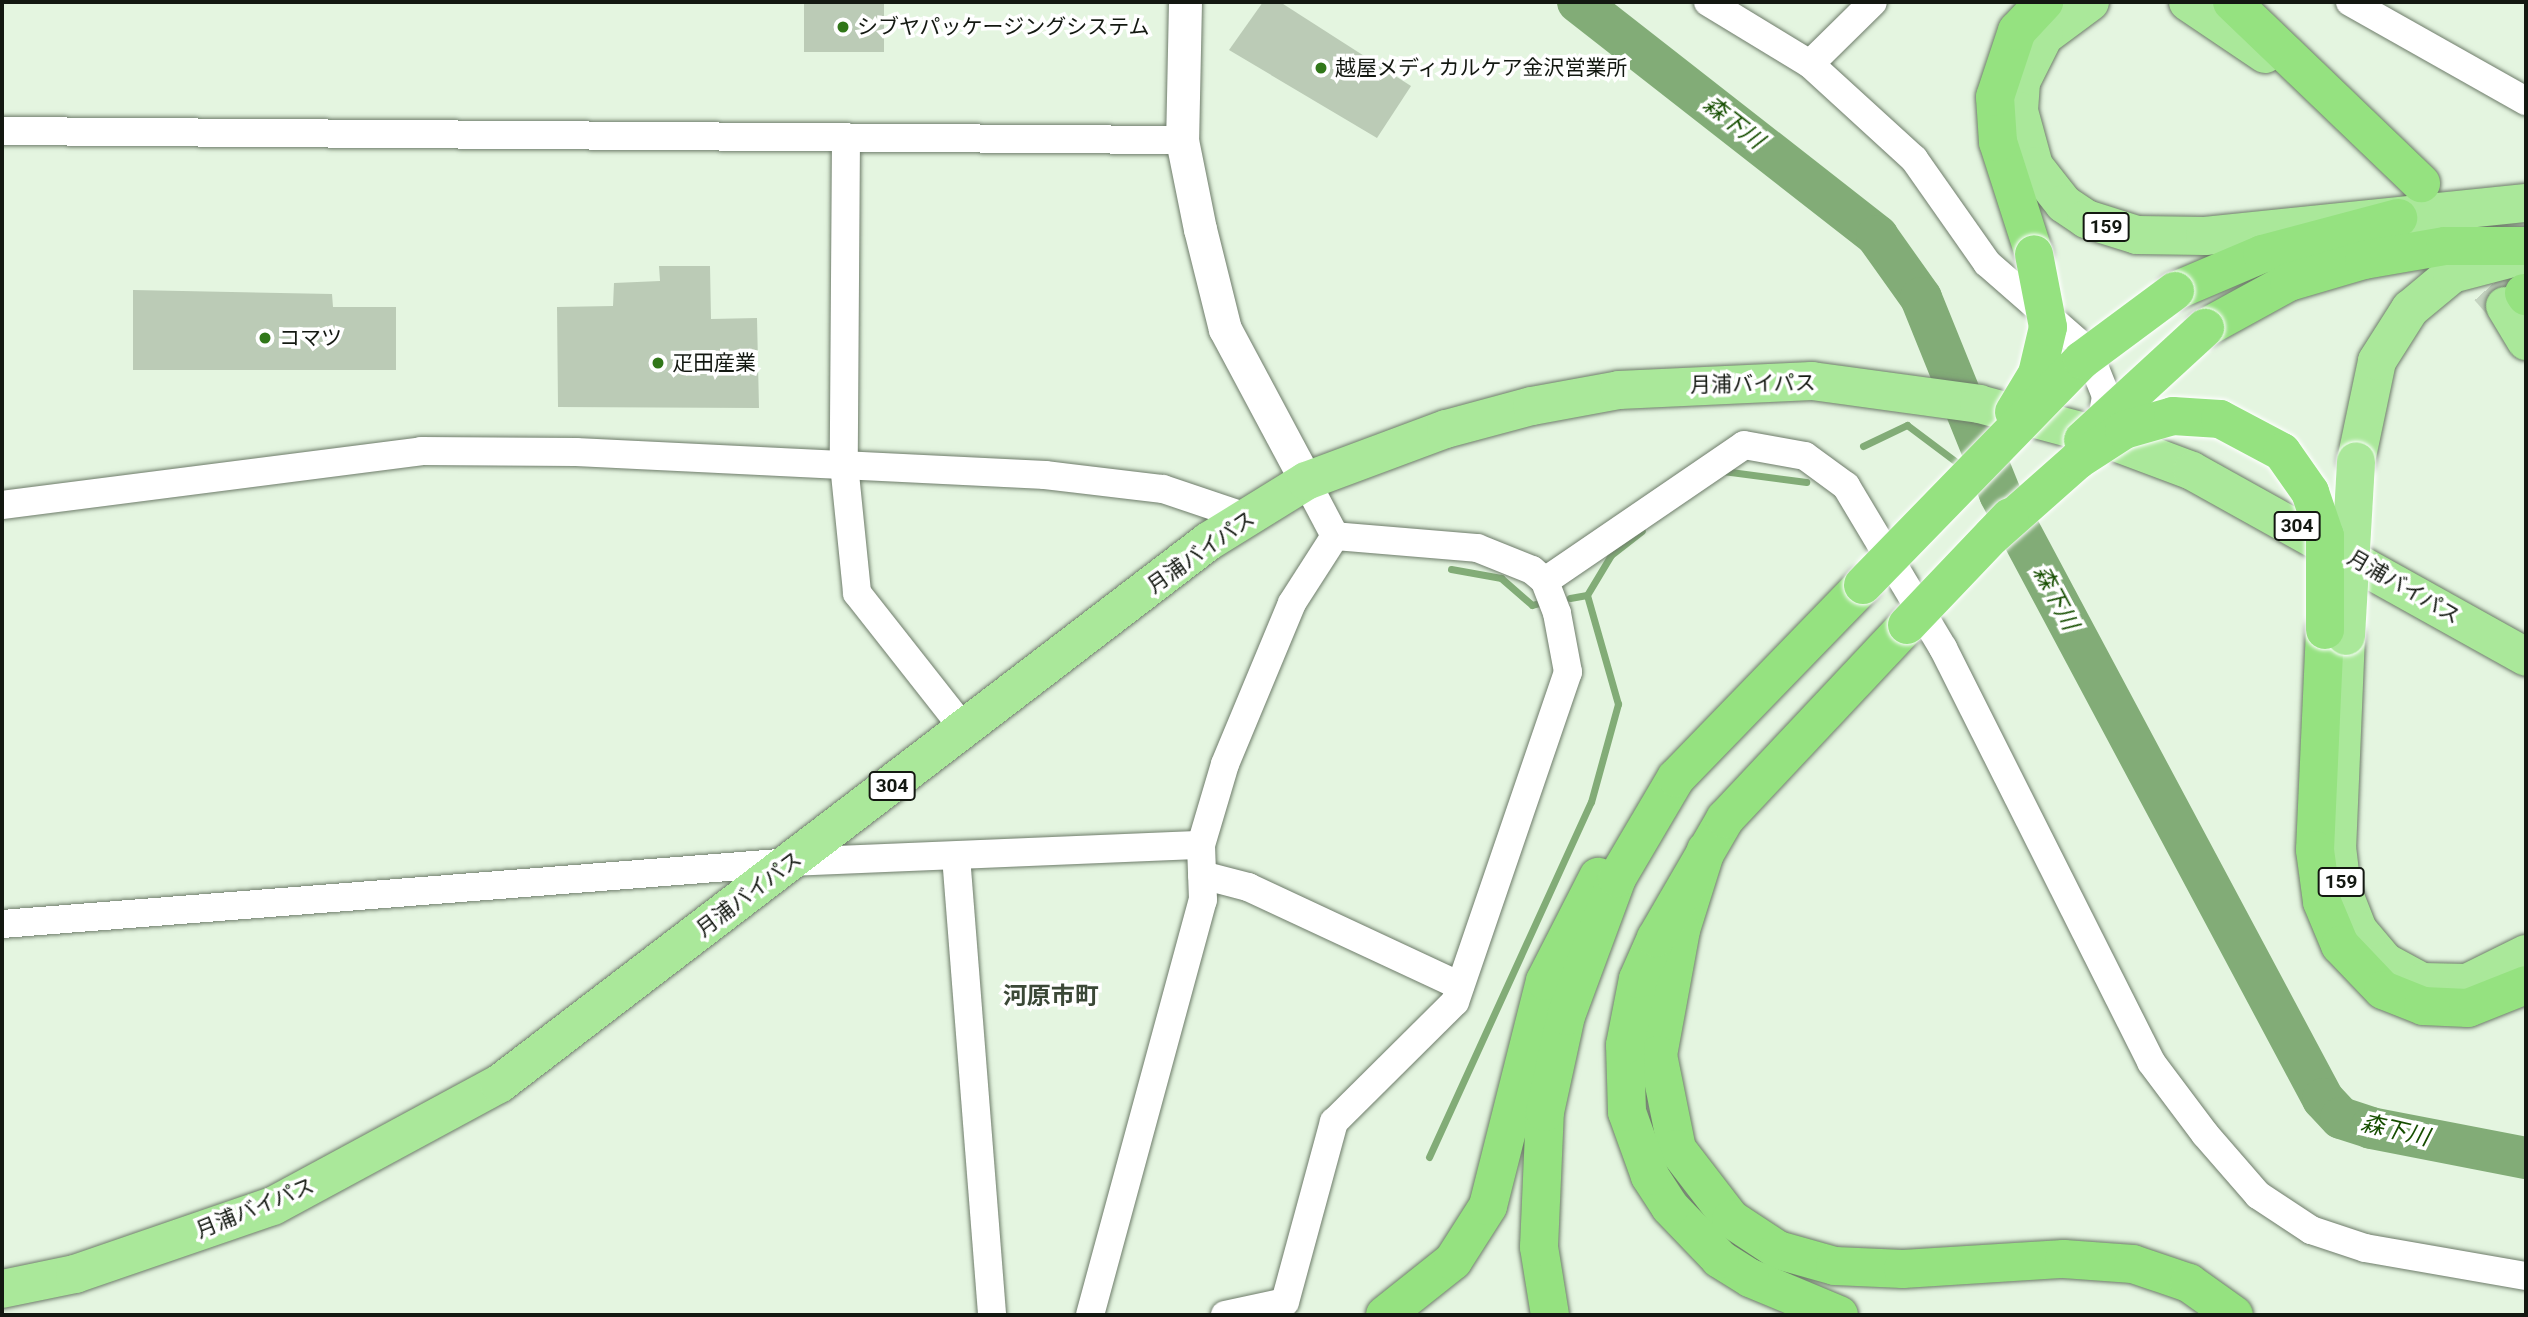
<!DOCTYPE html>
<meta charset="utf-8">
<style>
body{margin:0}
#map{position:relative;width:2528px;height:1317px;overflow:hidden;background:#e4f5e0;font-family:Roboto,"Noto Sans JP",sans-serif}
div>[style]{position:absolute}
.stream>*{height:7px;margin:-3.5px;padding:0 3.5px;transform-origin:3.5px;border-radius:3.5px;background:#82ac77}
.river>*{height:42px;margin:-21px;padding:0 21px;transform-origin:21px;border-radius:21px;background:#82ac77}
.building>*{inset:0;background:#bbcbb6;transform-origin:0 0}
.trunk-tunnel>*{height:38px;margin-top:-19px;transform-origin:0;background:repeating-linear-gradient(90deg,#c5d4c1 0 38px,transparent 0 57px)}
.roads{filter:drop-shadow(0 0 2px #6e7c6a) drop-shadow(0 0 2px #6e7c6a)}
.minor>*{height:28px;margin:-14px;padding:0 14px;transform-origin:14px;border-radius:14px;background:#fff}
.tertiary>*{height:33px;margin:-16.5px;padding:0 16.5px;transform-origin:16.5px;border-radius:16.5px;background:#fff}
.trunk>*{height:38px;margin:-19px;padding:0 19px;transform-origin:19px;border-radius:19px;background:#aae89a}
.motorway>*{height:38px;margin:-19px;padding:0 19px;transform-origin:19px;border-radius:19px;background:#95e280}
.bridges{filter:drop-shadow(0 0 2px #fff) drop-shadow(0 0 2px #fff)}
.trunk-bridge>*{height:38px;margin:-19px;padding:0 19px;transform-origin:19px;border-radius:19px;background:#aae89a}
.motorway-bridge>*{height:38px;margin:-19px;padding:0 19px;transform-origin:19px;border-radius:19px;background:#95e280}
.dots>*{width:19px;height:19px;translate:-50% -50%;box-sizing:border-box;border:4px solid #fff;border-radius:50%}
span{translate:-50% -50%;white-space:nowrap;text-align:center;line-height:1.15;-webkit-text-stroke:7px #fff;paint-order:stroke}
.shield-label span{padding:2px 5px;background:#fff;border:2px solid;border-radius:5px;-webkit-text-stroke-width:0}
.shield-label{font-size:19px;color:#131811;font-weight:700}
.poi-label{font-size:21px;color:#131811}
.left{translate:0 -50%;text-align:left}
.street-label{font-size:21px;color:#131811}
.water-label{font-size:23px;color:#164e00;font-style:italic}
.quarter-label{font-size:24px;color:#3b4837;font-weight:700}
.frame{position:absolute;inset:0;border:4px solid #131811;pointer-events:none}
</style>
<div id="map">
<div class="stream">
<div style="left:1863px;top:446px;width:49px;rotate:-25.5deg"></div>
<div style="left:1907px;top:425px;width:70px;rotate:36.9deg"></div>
<div style="left:1723px;top:471px;width:84px;rotate:7.5deg"></div>
<div style="left:1981px;top:480px;width:24px;rotate:36deg"></div>
<div style="left:1451px;top:569px;width:51px;rotate:10.2deg"></div>
<div style="left:1501px;top:578px;width:41px;rotate:41.1deg"></div>
<div style="left:1532px;top:605px;width:7px;rotate:-16deg"></div>
<div style="left:1570px;top:598px;width:17px;rotate:-10deg"></div>
<div style="left:1429px;top:1157px;width:390px;rotate:-65.5deg"></div>
<div style="left:1591px;top:802px;width:102px;rotate:-74.6deg"></div>
<div style="left:1618px;top:704px;width:113px;rotate:-105.9deg"></div>
<div style="left:1587px;top:595px;width:47px;rotate:-59deg"></div>
<div style="left:1611px;top:555px;width:39px;rotate:-38deg"></div>
</div>
<div class="river">
<div style="left:1578px;top:2px;width:380px;rotate:38deg"></div>
<div style="left:1877px;top:236px;width:76px;rotate:54.6deg"></div>
<div style="left:1921px;top:298px;width:211px;rotate:68deg"></div>
<div style="left:2000px;top:494px;width:686px;rotate:61.9deg"></div>
<div style="left:2323px;top:1099px;width:26px;rotate:47deg"></div>
<div style="left:2341px;top:1118px;width:32px;rotate:18deg"></div>
<div style="left:2371px;top:1128px;width:158px;rotate:11deg"></div>
</div>
<div class="building">
<div style="left:804px;top:2px;width:80px;height:50px"></div>
<div style="clip-path:polygon(1263px 2px,1280px 2px,1411px 86px,1377px 138px,1229px 50px)"></div>
<div style="clip-path:polygon(659px 266px,710px 266px,711px 319px,757px 318px,759px 408px,558px 407px,557px 307px,613px 306px,614px 283px,660px 281px)"></div>
<div style="clip-path:polygon(133px 290px,332px 294px,333px 307px,396px 307px,396px 370px,133px 370px)"></div>
</div>
<div class="trunk-tunnel">
<div style="left:2451px;top:245px;width:81px;rotate:48.5deg"></div>
</div>
<div class="roads">
<div class="minor">
<div style="left:1708px;top:2px;width:119px;rotate:31.3deg"></div>
<div style="left:1810px;top:64px;width:141px;rotate:42.4deg"></div>
<div style="left:1914px;top:159px;width:127px;rotate:54.9deg"></div>
<div style="left:1987px;top:263px;width:134px;rotate:41.1deg"></div>
<div style="left:2088px;top:351px;width:48px;rotate:68.2deg"></div>
<div style="left:2106px;top:396px;width:36px;rotate:99deg"></div>
<div style="left:2350px;top:2px;width:202px;rotate:29.4deg"></div>
<div style="left:1810px;top:64px;width:88px;rotate:-44.5deg"></div>
<div style="left:2px;top:131px;width:1180px;rotate:0.44deg"></div>
<div style="left:846px;top:137px;width:327px;rotate:90.4deg"></div>
<div style="left:844px;top:464px;width:130px;rotate:84.2deg"></div>
<div style="left:857px;top:593px;width:174px;rotate:51.8deg"></div>
<div style="left:1306px;top:481px;width:62px;rotate:62.2deg"></div>
<div style="left:2px;top:505px;width:422px;rotate:-7.3deg"></div>
<div style="left:421px;top:451px;width:155px;rotate:0.4deg"></div>
<div style="left:576px;top:452px;width:470px;rotate:2.8deg"></div>
<div style="left:1045px;top:475px;width:119px;rotate:6.8deg"></div>
<div style="left:1163px;top:489px;width:91px;rotate:18.6deg"></div>
<div style="left:1545px;top:581px;width:241px;rotate:-34.3deg"></div>
<div style="left:1744px;top:445px;width:62px;rotate:10.2deg"></div>
<div style="left:1805px;top:456px;width:51px;rotate:36.2deg"></div>
<div style="left:1846px;top:486px;width:189px;rotate:59.1deg"></div>
<div style="left:1943px;top:648px;width:463px;rotate:63.3deg"></div>
<div style="left:2151px;top:1062px;width:90px;rotate:53.1deg"></div>
<div style="left:2205px;top:1134px;width:81px;rotate:49deg"></div>
<div style="left:2258px;top:1195px;width:64px;rotate:33.4deg"></div>
<div style="left:2311px;top:1230px;width:57px;rotate:18.4deg"></div>
<div style="left:2365px;top:1248px;width:163px;rotate:9.9deg"></div>
<div style="left:956px;top:856px;width:460px;rotate:85.5deg"></div>
<div style="left:1202px;top:875px;width:48px;rotate:14.6deg"></div>
<div style="left:1248px;top:887px;width:234px;rotate:25deg"></div>
<div style="left:2px;top:924px;width:791px;rotate:-4.49deg"></div>
<div style="left:791px;top:862px;width:410px;rotate:-2.4deg"></div>
<div style="left:1090px;top:1315px;width:430px;rotate:-74.8deg"></div>
<div style="left:1203px;top:900px;width:55px;rotate:-92.1deg"></div>
<div style="left:1201px;top:845px;width:84px;rotate:-73.5deg"></div>
<div style="left:1225px;top:764px;width:174px;rotate:-67.4deg"></div>
<div style="left:1292px;top:603px;width:80px;rotate:-57.3deg"></div>
<div style="left:1225px;top:1315px;width:61px;rotate:-12.2deg"></div>
<div style="left:1285px;top:1302px;width:187px;rotate:-74.8deg"></div>
<div style="left:1334px;top:1122px;width:170px;rotate:-44.8deg"></div>
<div style="left:1455px;top:1002px;width:349px;rotate:-71.1deg"></div>
<div style="left:1568px;top:672px;width:60px;rotate:-100.6deg"></div>
<div style="left:1557px;top:613px;width:34px;rotate:-111deg"></div>
<div style="left:1545px;top:581px;width:17px;rotate:-140deg"></div>
<div style="left:1532px;top:570px;width:59px;rotate:-158.2deg"></div>
<div style="left:1477px;top:548px;width:143px;rotate:-175.2deg"></div>
</div>
<div class="tertiary">
<div style="left:1185px;top:2px;width:138px;rotate:91.2deg"></div>
<div style="left:1182px;top:140px;width:91px;rotate:78.6deg"></div>
<div style="left:1200px;top:229px;width:103px;rotate:76deg"></div>
<div style="left:1225px;top:329px;width:172px;rotate:61.9deg"></div>
</div>
<div class="trunk">
<div style="left:2090px;top:2px;width:57px;rotate:143.5deg"></div>
<div style="left:2044px;top:36px;width:51px;rotate:116.6deg"></div>
<div style="left:2021px;top:82px;width:29px;rotate:94deg"></div>
<div style="left:2019px;top:111px;width:57px;rotate:74.7deg"></div>
<div style="left:2034px;top:166px;width:48px;rotate:51.7deg"></div>
<div style="left:2064px;top:204px;width:27px;rotate:34deg"></div>
<div style="left:2086px;top:219px;width:53px;rotate:17.4deg"></div>
<div style="left:2137px;top:235px;width:68px;rotate:0.8deg"></div>
<div style="left:2205px;top:236px;width:323px;rotate:-5.9deg"></div>
<div style="left:2188px;top:2px;width:93px;rotate:34deg"></div>
<div style="left:2505px;top:306px;width:41px;rotate:59deg"></div>
<div style="left:2356px;top:461px;width:102px;rotate:-78.1deg"></div>
<div style="left:2377px;top:361px;width:62px;rotate:-57.6deg"></div>
<div style="left:2410px;top:309px;width:55px;rotate:-39.8deg"></div>
<div style="left:2452px;top:274px;width:74px;rotate:-14.8deg"></div>
<div style="left:2346px;top:636px;width:211px;rotate:92.4deg"></div>
<div style="left:2337px;top:847px;width:42px;rotate:83.2deg"></div>
<div style="left:2342px;top:889px;width:44px;rotate:68.7deg"></div>
<div style="left:2358px;top:930px;width:42px;rotate:49.8deg"></div>
<div style="left:2385px;top:962px;width:42px;rotate:28.4deg"></div>
<div style="left:2422px;top:982px;width:45px;rotate:1.3deg"></div>
<div style="left:2467px;top:983px;width:66px;rotate:-26.2deg"></div>
<div style="left:2px;top:1289px;width:75px;rotate:-11.6deg"></div>
<div style="left:75px;top:1274px;width:209px;rotate:-19deg"></div>
<div style="left:273px;top:1206px;width:257px;rotate:-28.4deg"></div>
<div style="left:499px;top:1084px;width:894px;rotate:-37.41deg"></div>
<div style="left:1209px;top:541px;width:114px;rotate:-31.7deg"></div>
<div style="left:1306px;top:481px;width:149px;rotate:-20.4deg"></div>
<div style="left:1446px;top:429px;width:89px;rotate:-15deg"></div>
<div style="left:1532px;top:406px;width:88px;rotate:-10.4deg"></div>
<div style="left:1619px;top:390px;width:193px;rotate:-2.7deg"></div>
<div style="left:1812px;top:381px;width:169px;rotate:7.8deg"></div>
<div style="left:1979px;top:404px;width:124px;rotate:14.9deg"></div>
<div style="left:2099px;top:436px;width:99px;rotate:20.6deg"></div>
<div style="left:2192px;top:471px;width:382px;rotate:29.1deg"></div>
</div>
<div class="motorway">
<div style="left:2232px;top:2px;width:262px;rotate:43.8deg"></div>
<div style="left:2034px;top:254px;width:118px;rotate:-107.8deg"></div>
<div style="left:1998px;top:142px;width:45px;rotate:-93.8deg"></div>
<div style="left:1995px;top:97px;width:70px;rotate:-71.6deg"></div>
<div style="left:2017px;top:31px;width:40px;rotate:-47deg"></div>
<div style="left:2175px;top:291px;width:95px;rotate:-23deg"></div>
<div style="left:2262px;top:254px;width:141px;rotate:-14.8deg"></div>
<div style="left:2524px;top:293px;width:4px;rotate:56deg"></div>
<div style="left:2205px;top:328px;width:96px;rotate:-28.7deg"></div>
<div style="left:2289px;top:282px;width:78px;rotate:-16.3deg"></div>
<div style="left:2364px;top:260px;width:82px;rotate:-9.8deg"></div>
<div style="left:2445px;top:246px;width:81px"></div>
<div style="left:2325px;top:630px;width:220px;rotate:92.6deg"></div>
<div style="left:2315px;top:850px;width:52px;rotate:82.3deg"></div>
<div style="left:2322px;top:902px;width:47px;rotate:67.3deg"></div>
<div style="left:2340px;top:945px;width:62px;rotate:46.3deg"></div>
<div style="left:2383px;top:990px;width:43px;rotate:21.8deg"></div>
<div style="left:2423px;top:1006px;width:45px;rotate:2.5deg"></div>
<div style="left:2468px;top:1008px;width:62px;rotate:-21.6deg"></div>
<div style="left:1706px;top:850px;width:84px;rotate:107.4deg"></div>
<div style="left:1681px;top:930px;width:127px;rotate:100.4deg"></div>
<div style="left:1658px;top:1055px;width:96px;rotate:78.6deg"></div>
<div style="left:1677px;top:1149px;width:88px;rotate:52.4deg"></div>
<div style="left:1731px;top:1219px;width:56px;rotate:33.4deg"></div>
<div style="left:1778px;top:1250px;width:59px;rotate:15.7deg"></div>
<div style="left:1835px;top:1266px;width:68px;rotate:2.5deg"></div>
<div style="left:1903px;top:1269px;width:161px;rotate:-3.6deg"></div>
<div style="left:2064px;top:1259px;width:69px;rotate:4.1deg"></div>
<div style="left:2133px;top:1264px;width:59px;rotate:18.7deg"></div>
<div style="left:2189px;top:1283px;width:55px;rotate:35.4deg"></div>
<div style="left:1385px;top:1315px;width:87px;rotate:-38.5deg"></div>
<div style="left:1453px;top:1261px;width:65px;rotate:-57.5deg"></div>
<div style="left:1488px;top:1206px;width:232px;rotate:-75.8deg"></div>
<div style="left:1545px;top:981px;width:117px;rotate:-63deg"></div>
<div style="left:1550px;top:1315px;width:69px;rotate:-99.2deg"></div>
<div style="left:1539px;top:1247px;width:135px;rotate:-87.5deg"></div>
<div style="left:1545px;top:1112px;width:98px;rotate:-77.7deg"></div>
<div style="left:1566px;top:1016px;width:147px;rotate:-69.7deg"></div>
<div style="left:1617px;top:878px;width:116px;rotate:-59.5deg"></div>
<div style="left:1676px;top:778px;width:269px;rotate:-45.9deg"></div>
<div style="left:1839px;top:1315px;width:96px;rotate:-157.4deg"></div>
<div style="left:1750px;top:1278px;width:36px;rotate:-148deg"></div>
<div style="left:1720px;top:1259px;width:72px;rotate:-133.9deg"></div>
<div style="left:1670px;top:1207px;width:37px;rotate:-123deg"></div>
<div style="left:1650px;top:1176px;width:68px;rotate:-109.8deg"></div>
<div style="left:1627px;top:1112px;width:67px;rotate:-91.7deg"></div>
<div style="left:1625px;top:1045px;width:67px;rotate:-78.9deg"></div>
<div style="left:1638px;top:979px;width:45px;rotate:-66.3deg"></div>
<div style="left:1656px;top:938px;width:138px;rotate:-59.9deg"></div>
<div style="left:1725px;top:819px;width:266px;rotate:-46.8deg"></div>
</div>
</div>
<div class="bridges">
<div class="trunk-bridge">
<div style="left:2346px;top:636px;width:175px;rotate:-86.7deg"></div>
</div>
<div class="motorway-bridge">
<div style="left:2014px;top:412px;width:44px;rotate:-58.8deg"></div>
<div style="left:2037px;top:374px;width:48px;rotate:-76.8deg"></div>
<div style="left:2048px;top:327px;width:74px;rotate:-100.9deg"></div>
<div style="left:2083px;top:440px;width:166px;rotate:-42.6deg"></div>
<div style="left:1992px;top:536px;width:115px;rotate:-41.5deg"></div>
<div style="left:2078px;top:460px;width:55px;rotate:-33.1deg"></div>
<div style="left:2124px;top:430px;width:51px;rotate:-15.9deg"></div>
<div style="left:2173px;top:416px;width:47px;rotate:3.7deg"></div>
<div style="left:2220px;top:419px;width:70px;rotate:28deg"></div>
<div style="left:2282px;top:452px;width:49px;rotate:55deg"></div>
<div style="left:2310px;top:492px;width:46px;rotate:71.2deg"></div>
<div style="left:2325px;top:536px;width:94px;rotate:90deg"></div>
<div style="left:1863px;top:585px;width:314px;rotate:-45.8deg"></div>
<div style="left:2082px;top:360px;width:116px;rotate:-36.6deg"></div>
<div style="left:1907px;top:625px;width:149px;rotate:-46.4deg"></div>
</div>
</div>
<div class="dots">
<div style="left:843px;top:27px;background:#317719"></div>
<div style="left:1321px;top:68px;background:#317719"></div>
<div style="left:265px;top:338px;background:#317719"></div>
<div style="left:658px;top:363px;background:#317719"></div>
</div>
<div class="shield-label">
<span style="left:2106px;top:227px">159</span>
<span style="left:2297px;top:526px">304</span>
<span style="left:892px;top:786px">304</span>
<span style="left:2341px;top:882px">159</span>
</div>
<div class="poi-label">
<span class="left" style="left:857px;top:27px">シブヤパッケージングシステム</span>
<span class="left" style="left:1335px;top:68px">越屋メディカルケア金沢営業所</span>
<span class="left" style="left:279px;top:338px">コマツ</span>
<span class="left" style="left:672px;top:363px">疋田産業</span>
</div>
<div class="street-label">
<span style="left:1753px;top:384px;rotate:-1deg">月浦バイパス</span>
<span style="left:1201px;top:552px;rotate:-35deg">月浦バイパス</span>
<span style="left:2404px;top:587px;rotate:30deg">月浦バイパス</span>
<span style="left:749px;top:894px;rotate:-37deg">月浦バイパス</span>
<span style="left:255px;top:1208px;rotate:-22deg">月浦バイパス</span>
</div>
<div class="water-label">
<span style="left:1733px;top:123px;rotate:38deg">森下川</span>
<span style="left:2055px;top:598px;rotate:62deg">森下川</span>
<span style="left:2395px;top:1131px;rotate:13deg">森下川</span>
</div>
<div class="quarter-label">
<span style="left:1051px;top:997px">河原市町</span>
</div>
<div class="frame"></div>
</div>
